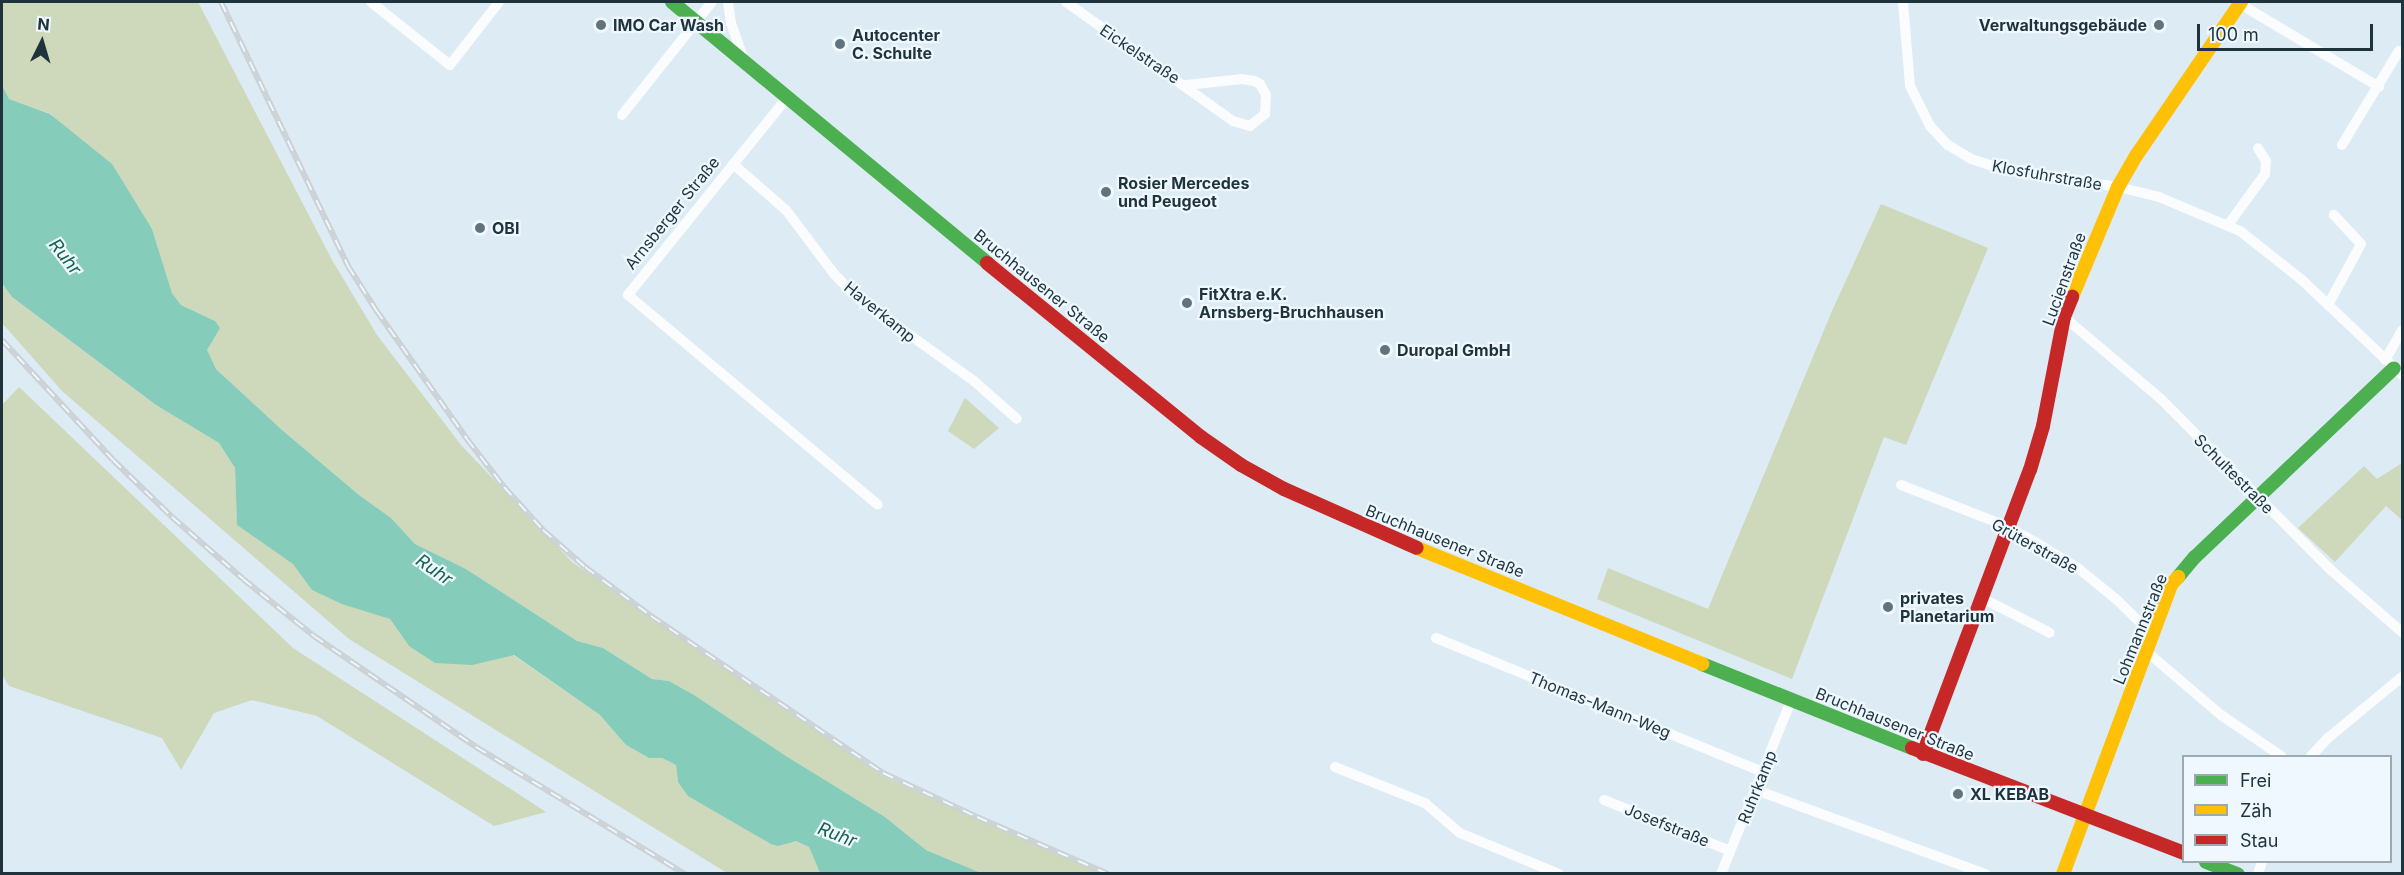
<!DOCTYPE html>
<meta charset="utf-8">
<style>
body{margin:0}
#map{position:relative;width:2404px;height:875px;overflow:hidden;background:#dcebf4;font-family:Inter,sans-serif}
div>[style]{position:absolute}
.green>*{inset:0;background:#ced8bb}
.water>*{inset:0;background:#86ccbb}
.street>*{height:10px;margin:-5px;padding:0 5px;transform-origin:5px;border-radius:5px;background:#fafcfd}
.fast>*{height:14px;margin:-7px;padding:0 7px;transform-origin:7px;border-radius:7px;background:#4caf50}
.slow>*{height:14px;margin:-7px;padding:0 7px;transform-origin:7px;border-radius:7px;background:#ffc107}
.jam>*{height:14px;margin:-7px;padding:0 7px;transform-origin:7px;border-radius:7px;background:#c62828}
.rail>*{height:6px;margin-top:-3px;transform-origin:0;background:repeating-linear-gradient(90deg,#eff8fe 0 11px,#ccd1d4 0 22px);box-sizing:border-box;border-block:2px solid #ccd1d4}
.dots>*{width:16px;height:16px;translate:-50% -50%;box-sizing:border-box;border:3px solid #eff8fe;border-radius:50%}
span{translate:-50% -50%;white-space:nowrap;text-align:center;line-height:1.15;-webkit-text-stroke:4.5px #eff8fe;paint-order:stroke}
.poi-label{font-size:16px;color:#1f333d;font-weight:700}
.left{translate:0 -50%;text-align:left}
.right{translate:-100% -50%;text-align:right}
.street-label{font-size:16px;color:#1f333d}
.water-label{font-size:18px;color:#186250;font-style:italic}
.frame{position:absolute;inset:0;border:3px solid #1f333d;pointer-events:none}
.legend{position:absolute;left:2182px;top:755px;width:210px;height:108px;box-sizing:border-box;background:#eff8fe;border:2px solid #9ca9b1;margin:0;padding:8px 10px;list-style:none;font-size:18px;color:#1f333d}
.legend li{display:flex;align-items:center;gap:12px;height:30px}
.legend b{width:30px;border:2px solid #9ca9b1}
.north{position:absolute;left:12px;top:12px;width:60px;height:60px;-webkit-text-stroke:4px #eff8fe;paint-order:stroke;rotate:5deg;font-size:16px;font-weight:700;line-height:24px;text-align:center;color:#1f333d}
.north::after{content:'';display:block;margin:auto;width:21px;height:27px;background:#1f333d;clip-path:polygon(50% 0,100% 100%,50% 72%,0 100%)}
.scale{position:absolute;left:2197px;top:24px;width:176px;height:27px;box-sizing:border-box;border:3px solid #1f333d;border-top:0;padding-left:8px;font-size:18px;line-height:21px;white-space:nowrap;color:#1f333d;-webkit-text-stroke:4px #eff8fe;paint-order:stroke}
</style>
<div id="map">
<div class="green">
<div style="clip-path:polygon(2px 2px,198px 2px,332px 260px,377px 335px,461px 445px,572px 562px,884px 777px,1100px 873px,981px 873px,926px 850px,885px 817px,786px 756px,694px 695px,669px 681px,652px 679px,603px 648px,577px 641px,466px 569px,415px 544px,391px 518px,359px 495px,282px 430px,216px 369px,206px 350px,215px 321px,181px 305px,172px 293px,152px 229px,51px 114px,9px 99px,2px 85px)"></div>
<div style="clip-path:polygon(1881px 204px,1988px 248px,1906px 445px,1884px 437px,1792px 679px,1597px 599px,1608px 568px,1708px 609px,1832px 311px)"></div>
<div style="clip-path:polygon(2px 283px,12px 297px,156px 405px,219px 443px,235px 468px,237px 525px,294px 564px,312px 590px,390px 619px,409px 646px,513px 655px,600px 715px,626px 745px,649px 758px,662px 758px,676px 765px,678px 782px,745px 828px,771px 844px,796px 841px,809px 847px,820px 873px,727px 873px,349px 639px,62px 391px,2px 323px)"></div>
<div style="clip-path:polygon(19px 387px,293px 648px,546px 812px,494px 826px,317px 716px,252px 700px,214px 713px,181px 770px,162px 738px,9px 686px,2px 675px,2px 405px)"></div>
<div style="clip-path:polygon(965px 398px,999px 428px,974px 449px,948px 431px)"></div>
<div style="clip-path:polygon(2402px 463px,2402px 520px,2386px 506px,2335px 562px,2298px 528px,2364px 466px,2377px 479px)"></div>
</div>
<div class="water">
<div style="clip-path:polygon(2px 85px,9px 99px,50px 114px,112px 164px,152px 229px,172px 293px,181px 305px,215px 321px,220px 328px,207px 350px,216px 369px,282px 430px,359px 495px,391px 518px,415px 544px,466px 569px,577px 641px,603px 648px,652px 679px,669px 681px,694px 695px,786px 756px,885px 817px,926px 850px,981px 873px,820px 873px,809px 847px,796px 841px,778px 846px,771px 844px,688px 796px,678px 782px,676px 765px,662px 758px,649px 758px,626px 745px,600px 715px,514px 655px,472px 665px,435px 663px,409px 646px,390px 619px,342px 604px,312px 590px,293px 564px,237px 525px,235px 468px,219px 443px,156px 405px,12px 297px,2px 283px)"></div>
</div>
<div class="street">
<div style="left:371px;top:2px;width:101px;rotate:38.6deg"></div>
<div style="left:450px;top:65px;width:80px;rotate:-52.1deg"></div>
<div style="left:728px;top:2px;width:21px;rotate:82deg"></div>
<div style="left:731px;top:23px;width:42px;rotate:70.7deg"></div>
<div style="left:1066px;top:2px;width:205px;rotate:35.5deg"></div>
<div style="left:1233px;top:121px;width:18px;rotate:16deg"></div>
<div style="left:1250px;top:126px;width:19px;rotate:-39deg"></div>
<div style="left:1265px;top:114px;width:19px;rotate:-87deg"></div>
<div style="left:1266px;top:95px;width:13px;rotate:-119deg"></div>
<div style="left:1260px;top:84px;width:7px;rotate:-153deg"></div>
<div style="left:1254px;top:81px;width:12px;rotate:-171deg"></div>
<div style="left:1242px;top:79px;width:56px;rotate:173.9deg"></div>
<div style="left:1903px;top:2px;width:84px;rotate:85.2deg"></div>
<div style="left:1910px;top:86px;width:45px;rotate:63.4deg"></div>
<div style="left:1930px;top:126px;width:26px;rotate:47deg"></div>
<div style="left:1948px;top:145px;width:27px;rotate:31deg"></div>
<div style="left:1971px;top:159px;width:22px;rotate:18deg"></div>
<div style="left:1992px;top:166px;width:128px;rotate:9.5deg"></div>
<div style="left:2118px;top:187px;width:42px;rotate:13.7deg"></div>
<div style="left:2159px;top:197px;width:88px;rotate:22.8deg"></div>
<div style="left:2240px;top:231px;width:79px;rotate:38.3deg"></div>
<div style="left:2302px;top:280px;width:138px;rotate:43.5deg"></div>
<div style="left:2240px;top:4px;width:162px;rotate:30.8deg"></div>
<div style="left:786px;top:99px;width:252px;rotate:128.9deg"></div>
<div style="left:628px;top:295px;width:326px;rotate:40deg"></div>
<div style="left:622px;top:115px;width:144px;rotate:-51.5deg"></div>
<div style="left:2342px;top:145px;width:110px;rotate:-58.8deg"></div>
<div style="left:733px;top:164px;width:70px;rotate:41deg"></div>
<div style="left:786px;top:210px;width:81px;rotate:53deg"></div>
<div style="left:835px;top:275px;width:31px;rotate:45deg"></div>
<div style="left:857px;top:297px;width:144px;rotate:35.7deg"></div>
<div style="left:974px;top:381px;width:57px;rotate:41.5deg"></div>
<div style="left:2228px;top:225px;width:63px;rotate:-54deg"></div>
<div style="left:2265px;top:174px;width:13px;rotate:-86deg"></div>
<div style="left:2266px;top:161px;width:15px;rotate:-122deg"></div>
<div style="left:2328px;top:305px;width:69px;rotate:-61.6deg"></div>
<div style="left:2361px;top:244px;width:40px;rotate:-133deg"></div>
<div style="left:2064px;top:317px;width:126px;rotate:40.2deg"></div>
<div style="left:2160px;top:398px;width:244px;rotate:45.2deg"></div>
<div style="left:2332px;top:571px;width:93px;rotate:41.1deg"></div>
<div style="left:2385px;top:360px;width:34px;rotate:-60deg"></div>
<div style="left:1901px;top:485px;width:116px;rotate:21.3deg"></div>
<div style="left:2009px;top:527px;width:36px;rotate:30deg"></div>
<div style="left:2040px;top:545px;width:46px;rotate:31.6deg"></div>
<div style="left:2079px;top:569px;width:49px;rotate:39.2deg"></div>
<div style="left:2117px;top:600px;width:49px;rotate:44.2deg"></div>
<div style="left:1982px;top:598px;width:76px;rotate:27.2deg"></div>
<div style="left:1436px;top:638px;width:353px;rotate:22.3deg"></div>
<div style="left:2147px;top:652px;width:97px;rotate:40.4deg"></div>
<div style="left:2221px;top:715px;width:73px;rotate:34.3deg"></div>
<div style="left:2311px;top:756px;width:25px;rotate:-47deg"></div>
<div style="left:2328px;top:738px;width:96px;rotate:-39.5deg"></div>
<div style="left:1335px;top:767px;width:97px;rotate:21.8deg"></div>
<div style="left:1425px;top:803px;width:46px;rotate:40.6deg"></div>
<div style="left:1460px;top:833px;width:107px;rotate:22.5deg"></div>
<div style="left:1756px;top:790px;width:244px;rotate:20.1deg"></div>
<div style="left:1604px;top:800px;width:136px;rotate:22deg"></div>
<div style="left:1721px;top:874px;width:187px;rotate:-68deg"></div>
<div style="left:2258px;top:874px;width:13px;rotate:-72deg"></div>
</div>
<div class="fast">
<div style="left:672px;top:2px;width:409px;rotate:39.6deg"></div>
<div style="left:2178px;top:577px;width:26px;rotate:-50deg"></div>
<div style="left:2195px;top:557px;width:274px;rotate:-43.5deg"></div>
<div style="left:1702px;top:664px;width:226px;rotate:21.8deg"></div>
<div style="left:2206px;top:862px;width:34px;rotate:21deg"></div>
</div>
<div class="slow">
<div style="left:2072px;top:297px;width:119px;rotate:-67.3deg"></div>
<div style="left:2118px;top:187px;width:39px;rotate:-60deg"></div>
<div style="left:2138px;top:153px;width:183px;rotate:-55.7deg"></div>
<div style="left:1417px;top:548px;width:308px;rotate:22.1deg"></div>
<div style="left:2063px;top:874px;width:309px;rotate:-69.5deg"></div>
<div style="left:2171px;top:585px;width:11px;rotate:-49deg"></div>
</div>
<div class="jam">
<div style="left:987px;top:263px;width:276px;rotate:39.1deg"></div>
<div style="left:1201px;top:437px;width:49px;rotate:35deg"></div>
<div style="left:1241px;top:465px;width:49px;rotate:29.2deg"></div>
<div style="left:1284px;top:489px;width:145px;rotate:23.9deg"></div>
<div style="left:1912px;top:748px;width:292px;rotate:21.1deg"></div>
<div style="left:1923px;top:754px;width:303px;rotate:-69.4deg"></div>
<div style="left:2030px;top:470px;width:46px;rotate:-73.5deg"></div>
<div style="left:2043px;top:426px;width:111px;rotate:-79.1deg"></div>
<div style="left:2064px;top:317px;width:22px;rotate:-68deg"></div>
</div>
<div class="rail">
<div style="left:221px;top:2px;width:293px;rotate:64.3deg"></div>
<div style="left:348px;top:266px;width:52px;rotate:57.5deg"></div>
<div style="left:376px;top:310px;width:158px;rotate:54.8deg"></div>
<div style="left:467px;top:439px;width:61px;rotate:52.4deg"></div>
<div style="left:504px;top:487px;width:58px;rotate:47.8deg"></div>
<div style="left:543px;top:530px;width:56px;rotate:41.4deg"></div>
<div style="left:585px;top:567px;width:82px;rotate:36.6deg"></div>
<div style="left:651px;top:616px;width:280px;rotate:34.1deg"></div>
<div style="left:883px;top:773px;width:104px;rotate:25.1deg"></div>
<div style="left:977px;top:817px;width:143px;rotate:23.5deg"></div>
<div style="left:2px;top:340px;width:163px;rotate:47.2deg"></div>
<div style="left:113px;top:460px;width:82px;rotate:44deg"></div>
<div style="left:172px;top:517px;width:94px;rotate:41.1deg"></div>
<div style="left:243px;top:579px;width:91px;rotate:38.8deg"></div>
<div style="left:314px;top:636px;width:196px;rotate:34.4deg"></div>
<div style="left:476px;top:747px;width:245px;rotate:31.3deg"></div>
</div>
<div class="dots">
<div style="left:601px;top:25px;background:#61737d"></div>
<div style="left:2159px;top:25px;background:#61737d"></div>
<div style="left:840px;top:44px;background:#61737d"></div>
<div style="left:1106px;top:192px;background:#61737d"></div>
<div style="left:480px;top:228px;background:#61737d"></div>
<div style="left:1187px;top:303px;background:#61737d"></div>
<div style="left:1385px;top:350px;background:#61737d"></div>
<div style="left:1888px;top:607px;background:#61737d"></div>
<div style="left:1958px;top:794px;background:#61737d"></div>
</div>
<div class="poi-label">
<span class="left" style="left:613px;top:25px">IMO Car Wash</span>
<span class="right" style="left:2147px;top:25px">Verwaltungsgebäude</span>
<span class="left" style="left:852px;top:44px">Autocenter<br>C. Schulte</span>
<span class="left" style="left:1118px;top:192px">Rosier Mercedes<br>und Peugeot</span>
<span class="left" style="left:492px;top:228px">OBI</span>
<span class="left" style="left:1199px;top:303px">FitXtra e.K.<br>Arnsberg-Bruchhausen</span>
<span class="left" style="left:1397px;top:350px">Duropal GmbH</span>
<span class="left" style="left:1900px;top:607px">privates<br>Planetarium</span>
<span class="left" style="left:1970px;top:794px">XL KEBAB</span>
</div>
<div class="street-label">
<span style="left:1140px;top:54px;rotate:34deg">Eickelstraße</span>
<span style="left:2047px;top:175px;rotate:10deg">Klosfuhrstraße</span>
<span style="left:672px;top:213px;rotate:-51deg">Arnsberger Straße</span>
<span style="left:2064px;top:279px;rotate:-70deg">Lucienstraße</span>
<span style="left:1042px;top:286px;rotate:39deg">Bruchhausener Straße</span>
<span style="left:880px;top:312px;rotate:39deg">Haverkamp</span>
<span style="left:2234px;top:474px;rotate:45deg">Schultestraße</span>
<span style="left:1445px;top:541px;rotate:22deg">Bruchhausener Straße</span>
<span style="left:2035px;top:546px;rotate:29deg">Grüterstraße</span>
<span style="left:2140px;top:629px;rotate:-68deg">Lohmannstraße</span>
<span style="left:1600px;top:705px;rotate:22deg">Thomas-Mann-Weg</span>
<span style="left:1895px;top:724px;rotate:22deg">Bruchhausener Straße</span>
<span style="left:1757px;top:787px;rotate:-68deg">Ruhrkamp</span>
<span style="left:1667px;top:825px;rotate:22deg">Josefstraße</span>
</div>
<div class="water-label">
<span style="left:65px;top:257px;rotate:52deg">Ruhr</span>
<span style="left:434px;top:570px;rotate:35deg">Ruhr</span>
<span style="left:837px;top:835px;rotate:21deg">Ruhr</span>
</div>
<div class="frame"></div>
<ul class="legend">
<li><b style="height:8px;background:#4caf50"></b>Frei</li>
<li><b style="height:8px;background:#ffc107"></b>Zäh</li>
<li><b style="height:8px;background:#c62828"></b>Stau</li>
</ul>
<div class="north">N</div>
<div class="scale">100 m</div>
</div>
